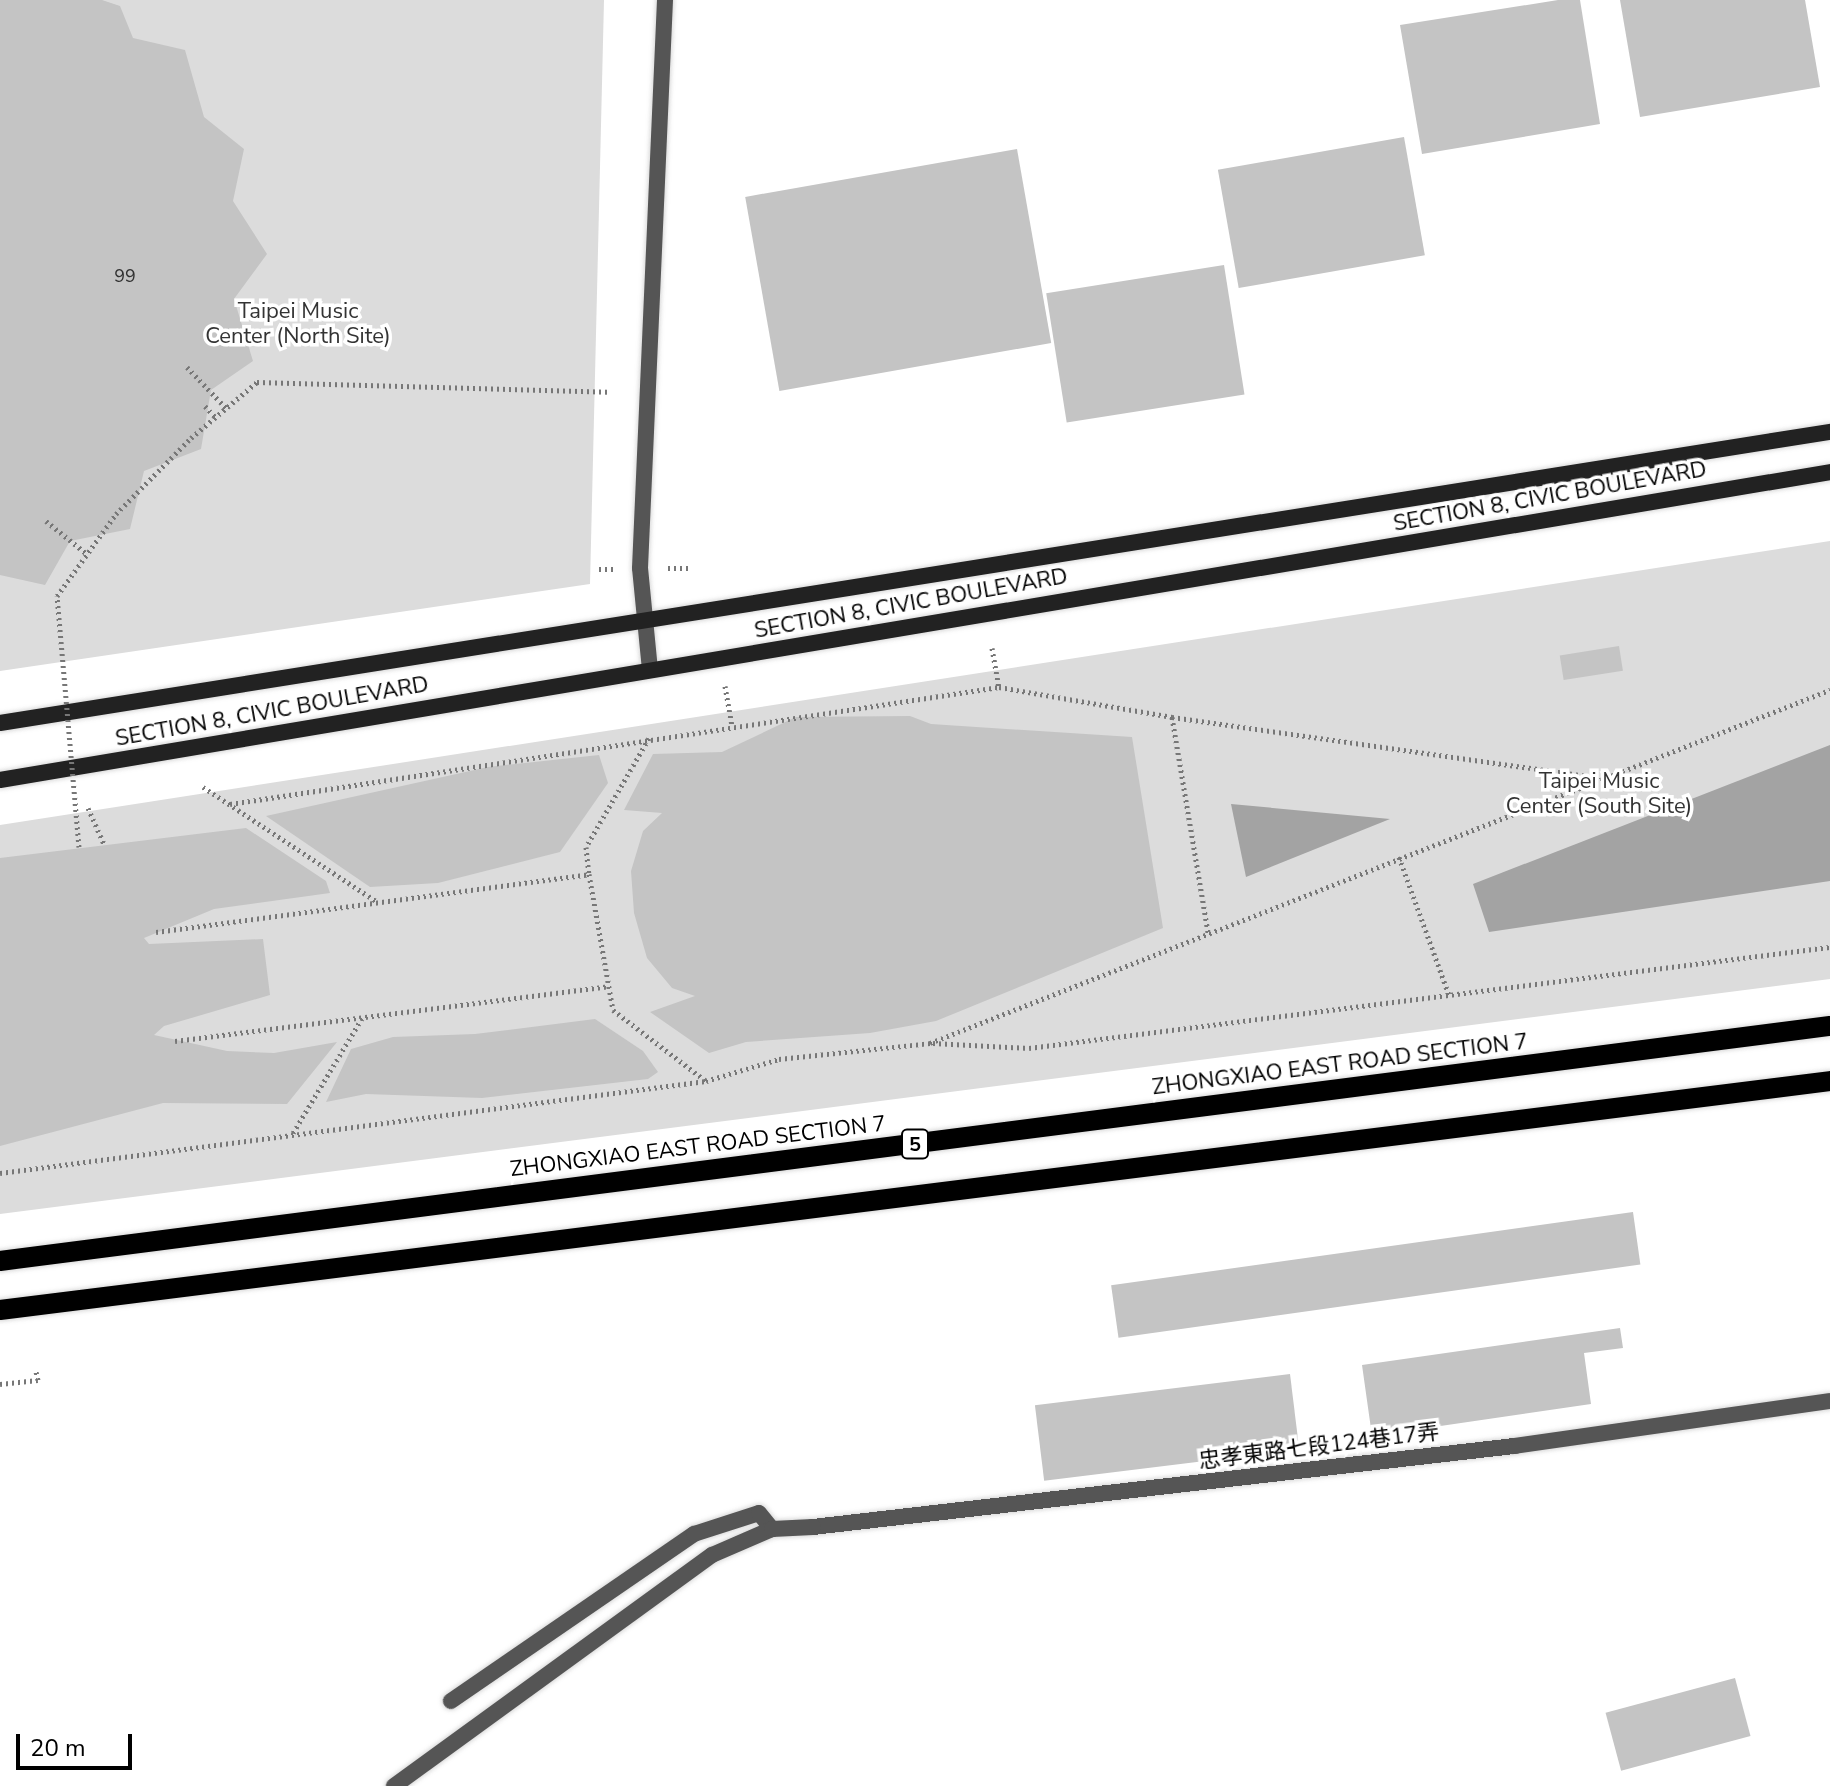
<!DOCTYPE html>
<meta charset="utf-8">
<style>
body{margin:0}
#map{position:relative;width:1830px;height:1786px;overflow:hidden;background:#fff;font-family:"Nunito Sans","Noto Sans TC",sans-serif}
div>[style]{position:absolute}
.green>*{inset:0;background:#dcdcdc}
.water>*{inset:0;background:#a3a3a3}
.building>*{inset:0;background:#c4c4c4;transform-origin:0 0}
.path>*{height:5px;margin-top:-2.5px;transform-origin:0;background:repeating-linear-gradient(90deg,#777 0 2px,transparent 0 6px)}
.roads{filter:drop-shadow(0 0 2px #dbdbdb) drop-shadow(0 0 2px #dbdbdb)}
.lane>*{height:16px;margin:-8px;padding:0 8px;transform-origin:8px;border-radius:8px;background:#555}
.street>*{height:16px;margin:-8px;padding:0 8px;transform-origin:8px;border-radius:8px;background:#555}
.secondary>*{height:16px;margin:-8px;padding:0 8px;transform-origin:8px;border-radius:8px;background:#222}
.primary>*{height:20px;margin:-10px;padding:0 10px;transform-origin:10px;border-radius:10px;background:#000}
.path-bridge>*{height:5px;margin-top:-2.5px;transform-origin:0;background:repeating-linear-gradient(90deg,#777 0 2px,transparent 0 6px)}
span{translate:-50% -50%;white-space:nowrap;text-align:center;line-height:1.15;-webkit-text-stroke:7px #fff;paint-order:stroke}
.number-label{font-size:18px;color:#313131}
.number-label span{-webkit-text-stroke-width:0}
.shield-label span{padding:2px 6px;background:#fff;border:2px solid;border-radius:6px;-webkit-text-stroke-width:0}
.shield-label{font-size:20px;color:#000;font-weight:700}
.park-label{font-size:22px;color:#333}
.street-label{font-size:22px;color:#000}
.scale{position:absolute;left:16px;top:1734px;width:116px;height:36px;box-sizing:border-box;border:4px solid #000;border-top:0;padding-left:10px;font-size:24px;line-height:28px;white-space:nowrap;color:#000;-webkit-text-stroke:6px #fff;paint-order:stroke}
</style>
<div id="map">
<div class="green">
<div style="clip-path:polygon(0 0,604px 0,590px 584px,0 671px)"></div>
<div style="clip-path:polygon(1830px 541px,1830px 979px,0 1214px,0 825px)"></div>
</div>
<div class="water">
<div style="clip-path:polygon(1830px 745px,1830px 881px,1489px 932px,1473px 884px)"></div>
<div style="clip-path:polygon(1231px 804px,1390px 819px,1246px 877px)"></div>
</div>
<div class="building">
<div style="clip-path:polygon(0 0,102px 0,120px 6px,133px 38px,185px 50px,204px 117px,244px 149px,233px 201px,267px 254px,234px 299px,253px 361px,211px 390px,201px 449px,144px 471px,130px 529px,70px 541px,45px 585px,0 575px)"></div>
<div style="clip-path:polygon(1558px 0,1580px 0,1600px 124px,1422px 154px,1400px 25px)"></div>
<div style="clip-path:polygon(1620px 0,1805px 0,1820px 87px,1640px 117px)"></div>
<div style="left:1404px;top:137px;width:120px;height:189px;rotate:80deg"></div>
<div style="left:1017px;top:149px;width:197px;height:276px;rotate:80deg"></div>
<div style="left:1224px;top:265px;width:131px;height:180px;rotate:81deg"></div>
<div style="left:1619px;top:646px;width:25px;height:60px;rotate:81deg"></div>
<div style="clip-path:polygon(910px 716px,931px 724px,1132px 737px,1163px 928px,936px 1021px,870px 1033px,746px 1042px,709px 1053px,650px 1012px,695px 996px,672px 988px,647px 958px,634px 913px,631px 871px,643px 831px,662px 813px,624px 810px,653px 754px,722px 752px,796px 717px)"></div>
<div style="clip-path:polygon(599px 755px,608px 783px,560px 852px,438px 883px,370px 887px,266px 816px,488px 767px)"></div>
<div style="clip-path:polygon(246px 828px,326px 881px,330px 893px,214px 909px,144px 938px,149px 944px,263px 939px,270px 995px,164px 1026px,154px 1035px,227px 1051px,274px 1053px,337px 1042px,287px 1104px,163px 1103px,0 1146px,0 858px)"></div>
<div style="clip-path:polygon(595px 1019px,643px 1051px,658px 1072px,648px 1079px,482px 1098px,366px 1094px,326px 1102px,351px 1049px,393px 1037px,475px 1034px)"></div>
<div style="left:1633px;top:1212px;width:53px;height:527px;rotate:82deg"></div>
<div style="clip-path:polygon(1620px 1328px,1623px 1348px,1584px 1353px,1591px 1404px,1372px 1436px,1362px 1365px)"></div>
<div style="left:1290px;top:1374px;width:76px;height:257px;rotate:83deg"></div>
<div style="left:1735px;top:1678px;width:60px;height:134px;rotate:75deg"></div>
</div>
<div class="path">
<div style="left:187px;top:367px;width:58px;rotate:46.4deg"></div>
<div style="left:257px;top:382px;width:351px;rotate:1.6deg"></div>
<div style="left:205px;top:406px;width:16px;rotate:47deg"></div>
<div style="left:46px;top:521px;width:53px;rotate:38.8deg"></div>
<div style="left:668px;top:568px;width:20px"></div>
<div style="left:599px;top:569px;width:15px"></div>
<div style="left:992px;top:648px;width:40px;rotate:80deg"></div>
<div style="left:725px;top:686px;width:39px;rotate:80deg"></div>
<div style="left:1172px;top:717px;width:219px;rotate:80.5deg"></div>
<div style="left:649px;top:738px;width:126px;rotate:120deg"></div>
<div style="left:586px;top:847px;width:27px;rotate:84deg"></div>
<div style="left:589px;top:874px;width:138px;rotate:80deg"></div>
<div style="left:613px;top:1010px;width:117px;rotate:37.4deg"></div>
<div style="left:203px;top:787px;width:207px;rotate:33.4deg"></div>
<div style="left:230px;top:804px;width:778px;rotate:-8.65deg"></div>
<div style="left:999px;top:687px;width:176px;rotate:9.8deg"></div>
<div style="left:1172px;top:717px;width:430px;rotate:8.1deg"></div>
<div style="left:88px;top:808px;width:39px;rotate:66deg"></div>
<div style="left:1399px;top:857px;width:147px;rotate:70.1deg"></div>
<div style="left:156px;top:932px;width:437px;rotate:-7.6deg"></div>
<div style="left:175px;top:1041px;width:437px;rotate:-7.2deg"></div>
<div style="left:933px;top:1043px;width:96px;rotate:3deg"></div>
<div style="left:1029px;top:1048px;width:807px;rotate:-7.19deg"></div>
<div style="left:293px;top:1133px;width:134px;rotate:-59deg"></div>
<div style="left:0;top:1173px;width:712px;rotate:-7.42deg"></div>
<div style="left:706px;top:1081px;width:76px;rotate:-16.8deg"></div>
<div style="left:779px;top:1059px;width:152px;rotate:-6deg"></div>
<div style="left:930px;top:1043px;width:967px;rotate:-21.42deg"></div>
<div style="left:0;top:1384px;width:38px;rotate:-6deg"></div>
<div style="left:38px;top:1380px;width:9px;rotate:-103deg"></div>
</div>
<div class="roads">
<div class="lane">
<div style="left:813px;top:1527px;width:706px;rotate:-6.59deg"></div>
<div style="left:1514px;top:1446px;width:319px;rotate:-8.1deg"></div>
<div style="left:451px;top:1701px;width:295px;rotate:-34.5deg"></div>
<div style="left:694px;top:1534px;width:68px;rotate:-17.9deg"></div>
<div style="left:759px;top:1513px;width:21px;rotate:51deg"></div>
</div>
<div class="street">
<div style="left:650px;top:670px;width:102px;rotate:-95.6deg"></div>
<div style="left:640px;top:568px;width:569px;rotate:-87.48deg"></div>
<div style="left:394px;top:1786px;width:393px;rotate:-36deg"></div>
<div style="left:712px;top:1555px;width:65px;rotate:-23.4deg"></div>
<div style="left:772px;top:1529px;width:41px;rotate:-2.8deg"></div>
</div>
<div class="secondary">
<div style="left:0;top:723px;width:1853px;rotate:-9.04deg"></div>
<div style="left:0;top:780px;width:1856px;rotate:-9.55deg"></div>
</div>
<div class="primary">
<div style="left:0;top:1261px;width:1845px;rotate:-7.32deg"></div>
<div style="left:0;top:1310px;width:1844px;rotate:-7.13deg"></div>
</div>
</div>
<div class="path-bridge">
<div style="left:79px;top:847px;width:252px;rotate:-95deg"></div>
<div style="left:57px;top:596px;width:101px;rotate:-54.3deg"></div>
<div style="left:116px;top:514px;width:107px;rotate:-45.4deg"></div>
<div style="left:191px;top:438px;width:87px;rotate:-40.3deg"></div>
</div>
<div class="number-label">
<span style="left:125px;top:276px">99</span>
</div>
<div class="shield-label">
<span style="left:915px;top:1144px">5</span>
</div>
<div class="park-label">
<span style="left:298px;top:324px">Taipei Music<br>Center (North Site)</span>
<span style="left:1599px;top:794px">Taipei Music<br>Center (South Site)</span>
</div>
<div class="street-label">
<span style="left:1550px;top:497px;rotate:-10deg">SECTION 8, CIVIC BOULEVARD</span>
<span style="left:911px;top:604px;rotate:-10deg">SECTION 8, CIVIC BOULEVARD</span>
<span style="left:272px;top:712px;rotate:-10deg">SECTION 8, CIVIC BOULEVARD</span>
<span style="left:1340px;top:1065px;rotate:-7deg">ZHONGXIAO EAST ROAD SECTION 7</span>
<span style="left:698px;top:1147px;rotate:-7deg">ZHONGXIAO EAST ROAD SECTION 7</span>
<span style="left:1319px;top:1447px;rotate:-7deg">忠孝東路七段124巷17弄</span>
</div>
<div class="scale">20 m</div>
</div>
